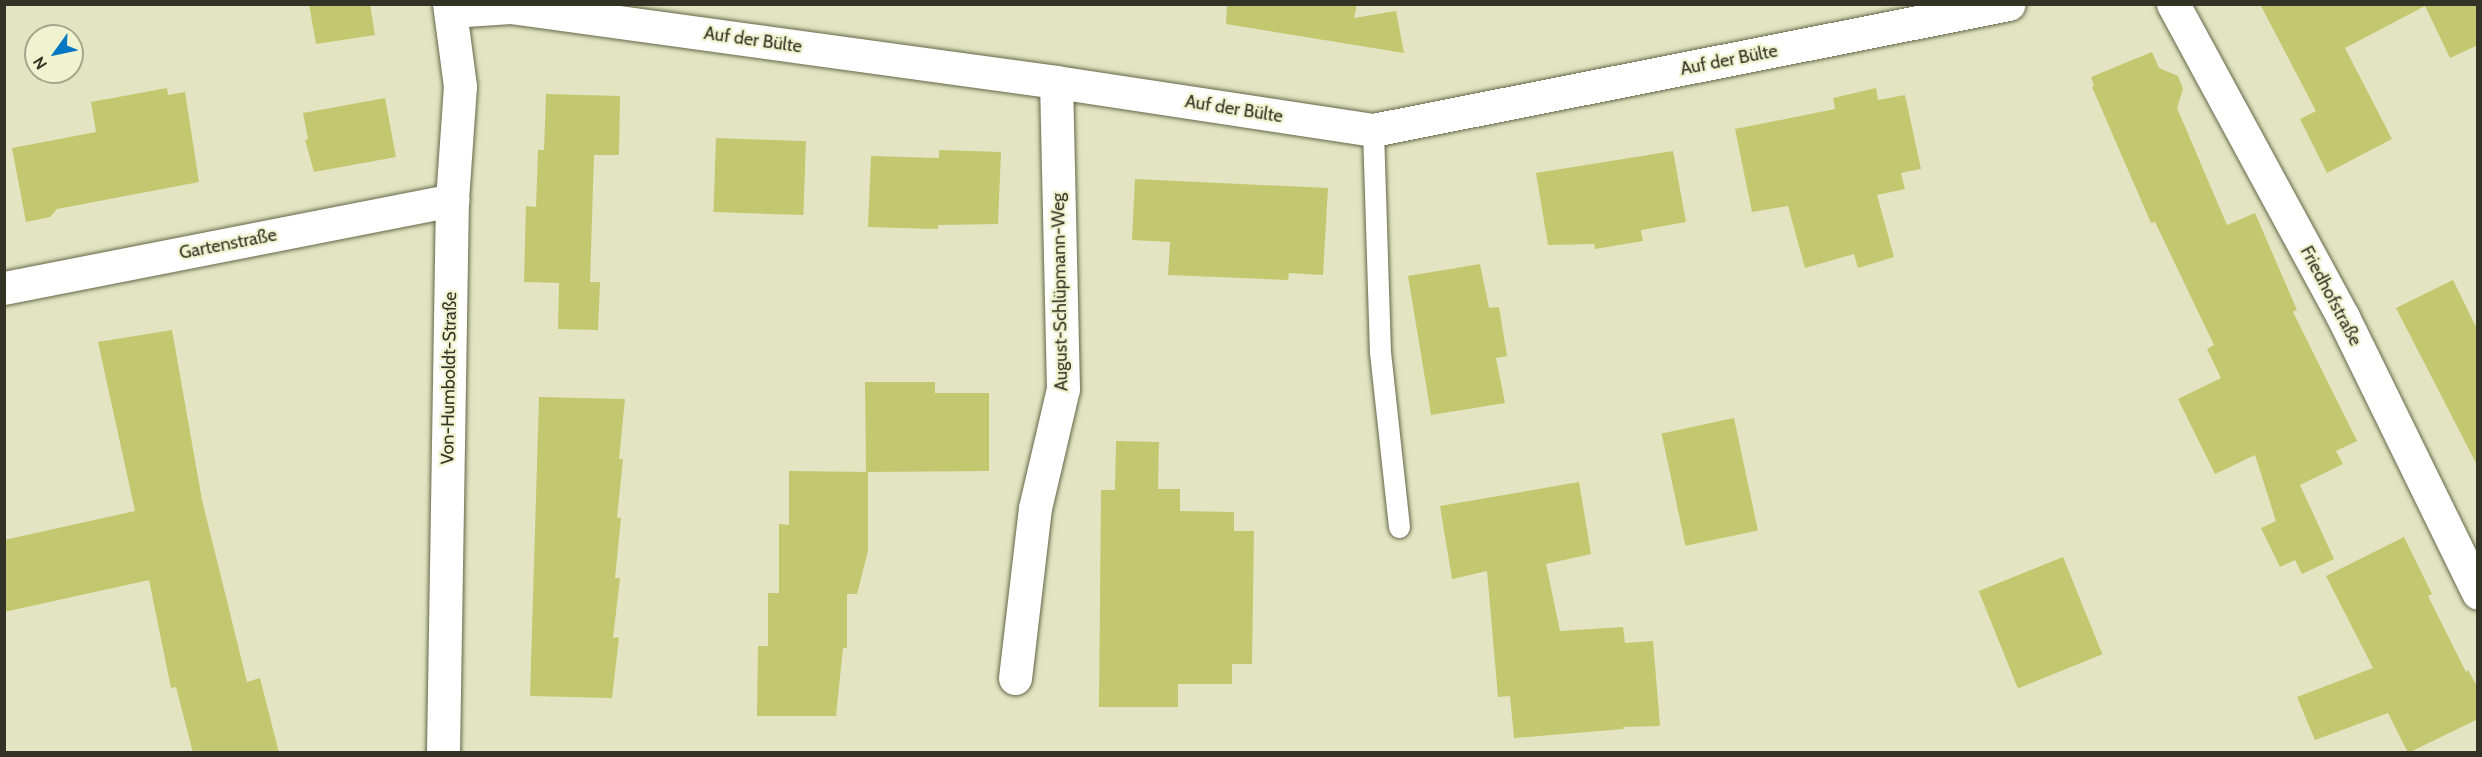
<!DOCTYPE html>
<meta charset="utf-8">
<style>
body{margin:0}
#map{position:relative;width:2482px;height:757px;overflow:hidden;background:#e3e5c2;font-family:Cabin,sans-serif}
div>[style]{position:absolute}
.building>*{inset:0;background:#c3c770;transform-origin:0 0}
.roads{filter:drop-shadow(0 0 2px #656748) drop-shadow(0 0 2px #656748)}
.service>*{height:21px;margin:-10.5px;padding:0 10.5px;transform-origin:10.5px;border-radius:10.5px;background:#fff}
.minor>*{height:33px;margin:-16.5px;padding:0 16.5px;transform-origin:16.5px;border-radius:16.5px;background:#fff}
span{translate:-50% -50%;white-space:nowrap;text-align:center;line-height:1.15;-webkit-text-stroke:4.5px #f0f3cf;paint-order:stroke}
.street-label{font-size:18px;color:#323325}
.frame{position:absolute;inset:0;border:6px solid #323325;pointer-events:none}
.north{position:absolute;left:24px;top:24px;width:60px;height:60px;box-sizing:border-box;background:#f0f3cf;border:2px solid #a4a68b;border-radius:50%;rotate:237deg;font-size:16px;font-weight:700;line-height:24px;text-align:center;color:#323325}
.north::after{content:'';display:block;margin:auto;width:21px;height:27px;background:#0278c2;clip-path:polygon(50% 0,100% 100%,50% 72%,0 100%)}
</style>
<div id="map">
<div class="building">
<div style="clip-path:polygon(309px 4px,370px 4px,375px 35px,316px 44px)"></div>
<div style="clip-path:polygon(1227px 4px,1357px 4px,1354px 18px,1396px 11px,1404px 53px,1226px 24px)"></div>
<div style="clip-path:polygon(2260px 4px,2478px 4px,2478px 45px,2450px 58px,2425px 6px,2345px 48px,2392px 139px,2327px 173px,2300px 119px,2316px 111px)"></div>
<div style="clip-path:polygon(2152px 52px,2159px 68px,2178px 76px,2183px 89px,2177px 108px,2227px 225px,2255px 213px,2297px 310px,2293px 312px,2357px 441px,2336px 451px,2343px 464px,2300px 485px,2334px 559px,2302px 574px,2295px 560px,2280px 567px,2261px 528px,2276px 521px,2255px 455px,2215px 474px,2178px 399px,2221px 378px,2207px 349px,2214px 345px,2155px 222px,2151px 223px,2092px 87px,2094px 86px,2091px 77px)"></div>
<div style="clip-path:polygon(167px 88px,168px 95px,185px 92px,199px 182px,57px 209px,50px 217px,26px 222px,12px 148px,96px 132px,91px 102px)"></div>
<div style="clip-path:polygon(1876px 88px,1878px 100px,1905px 95px,1921px 169px,1901px 173px,1905px 189px,1877px 195px,1894px 257px,1858px 268px,1854px 254px,1805px 268px,1788px 206px,1752px 212px,1735px 129px,1835px 109px,1833px 98px)"></div>
<div style="clip-path:polygon(546px 94px,620px 96px,619px 155px,594px 155px,590px 282px,600px 282px,598px 330px,558px 329px,559px 283px,524px 282px,526px 206px,536px 207px,538px 150px,544px 150px)"></div>
<div style="clip-path:polygon(385px 98px,396px 157px,314px 172px,305px 140px,308px 139px,303px 113px)"></div>
<div style="left:716px;top:138px;width:90px;height:74px;rotate:2deg"></div>
<div style="clip-path:polygon(939px 150px,1001px 152px,998px 224px,938px 225px,938px 229px,868px 227px,871px 156px,939px 158px)"></div>
<div style="clip-path:polygon(1673px 151px,1686px 222px,1641px 230px,1643px 241px,1595px 249px,1594px 244px,1548px 245px,1536px 173px)"></div>
<div style="clip-path:polygon(1135px 179px,1328px 188px,1323px 275px,1289px 273px,1288px 280px,1168px 275px,1170px 242px,1132px 240px)"></div>
<div style="clip-path:polygon(1480px 264px,1489px 308px,1499px 307px,1507px 356px,1496px 358px,1505px 403px,1431px 415px,1408px 276px)"></div>
<div style="clip-path:polygon(2453px 280px,2478px 331px,2478px 467px,2396px 308px)"></div>
<div style="clip-path:polygon(172px 330px,202px 500px,247px 682px,260px 678px,279px 753px,193px 753px,176px 687px,171px 688px,149px 580px,4px 612px,4px 540px,135px 511px,98px 342px)"></div>
<div style="clip-path:polygon(865px 382px,935px 382px,935px 393px,989px 393px,989px 471px,868px 472px,868px 551px,857px 594px,847px 594px,847px 648px,843px 648px,836px 716px,757px 716px,758px 646px,768px 646px,768px 593px,779px 593px,779px 524px,789px 525px,789px 471px,866px 472px)"></div>
<div style="clip-path:polygon(539px 397px,625px 399px,619px 459px,623px 459px,617px 518px,621px 518px,615px 578px,620px 578px,613px 638px,619px 637px,612px 698px,530px 696px)"></div>
<div style="left:1734px;top:418px;width:115px;height:74px;rotate:78deg"></div>
<div style="clip-path:polygon(1116px 441px,1159px 442px,1158px 489px,1180px 489px,1180px 511px,1234px 512px,1234px 531px,1254px 531px,1252px 664px,1232px 664px,1232px 684px,1178px 684px,1178px 707px,1099px 707px,1101px 490px,1115px 490px)"></div>
<div style="clip-path:polygon(1579px 482px,1591px 554px,1546px 564px,1560px 631px,1623px 627px,1625px 643px,1653px 641px,1660px 726px,1623px 727px,1624px 729px,1514px 738px,1510px 696px,1498px 697px,1487px 571px,1452px 579px,1440px 506px)"></div>
<div style="clip-path:polygon(2404px 537px,2432px 594px,2428px 596px,2466px 672px,2468px 670px,2478px 688px,2478px 719px,2408px 753px,2388px 713px,2315px 740px,2297px 697px,2373px 668px,2326px 576px)"></div>
<div style="left:2063px;top:557px;width:105px;height:91px;rotate:68deg"></div>
</div>
<div class="roads">
<div class="service">
<div style="left:1373px;top:130px;width:222px;rotate:88.2deg"></div>
<div style="left:1380px;top:352px;width:176px;rotate:83.8deg"></div>
</div>
<div class="minor">
<div style="left:2173px;top:4px;width:356px;rotate:61.5deg"></div>
<div style="left:2343px;top:317px;width:307px;rotate:63.9deg"></div>
<div style="left:451px;top:11px;width:59px;rotate:-3.9deg"></div>
<div style="left:510px;top:7px;width:551px;rotate:7.82deg"></div>
<div style="left:1056px;top:82px;width:321px;rotate:8.6deg"></div>
<div style="left:1373px;top:130px;width:648px;rotate:-11.21deg"></div>
<div style="left:4px;top:288px;width:457px;rotate:-11.1deg"></div>
<div style="left:1015px;top:678px;width:171px;rotate:-83.3deg"></div>
<div style="left:1035px;top:508px;width:122px;rotate:-76.8deg"></div>
<div style="left:1063px;top:389px;width:307px;rotate:-91.3deg"></div>
<div style="left:443px;top:752px;width:552px;rotate:-89.07deg"></div>
<div style="left:452px;top:200px;width:114px;rotate:-86deg"></div>
<div style="left:460px;top:86px;width:83px;rotate:-97.6deg"></div>
</div>
</div>
<div class="street-label">
<span style="left:753px;top:40px;rotate:8deg">Auf der Bülte</span>
<span style="left:1729px;top:60px;rotate:-11deg">Auf der Bülte</span>
<span style="left:1234px;top:109px;rotate:9deg">Auf der Bülte</span>
<span style="left:228px;top:244px;rotate:-11deg">Gartenstraße</span>
<span style="left:1060px;top:292px;rotate:-91deg">August-Schlüpmann-Weg</span>
<span style="left:2331px;top:296px;rotate:62deg">Friedhofstraße</span>
<span style="left:449px;top:378px;rotate:-89deg">Von-Humboldt-Straße</span>
</div>
<div class="frame"></div>
<div class="north">N</div>
</div>
